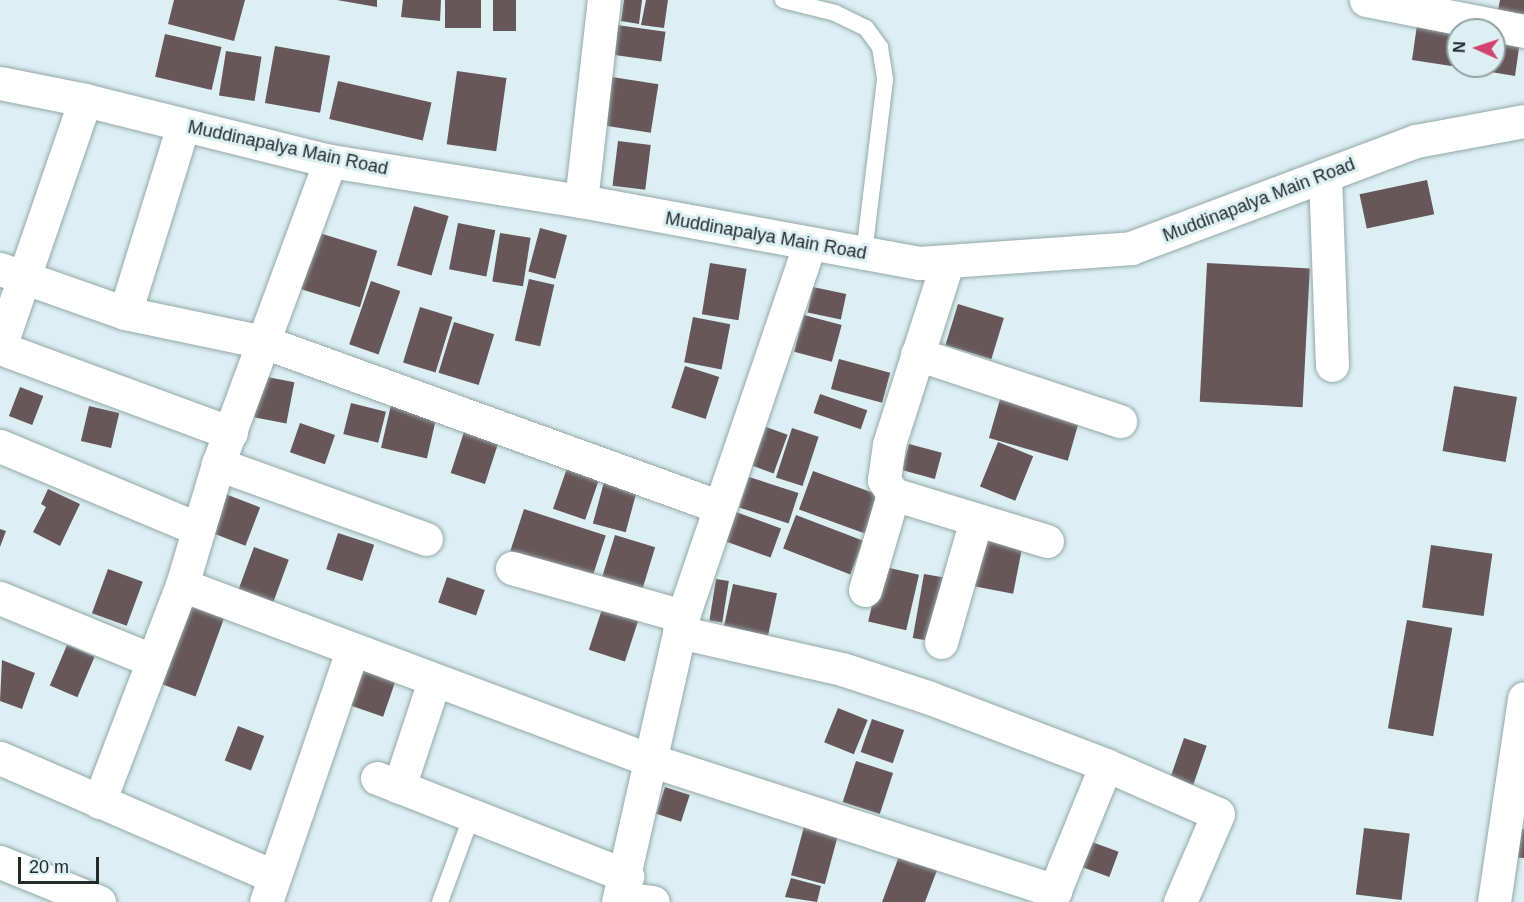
<!DOCTYPE html>
<style>
body{margin:0}
#map{position:relative;width:1524px;height:902px;overflow:hidden;background:#dcf0f3;font-family:Helvetica,sans-serif}
div>[style]{position:absolute}
.building>*{inset:0;background:#67575a;transform-origin:0 0}
.roads{filter:drop-shadow(0 0 2px #94a7aa) drop-shadow(0 0 2px #94a7aa)}
.service>*{height:16px;margin:-8px;padding:0 8px;transform-origin:8px;border-radius:8px;background:#fff}
.minor>*{height:33px;margin:-16.5px;padding:0 16.5px;transform-origin:16.5px;border-radius:16.5px;background:#fff}
.tertiary>*{height:33px;margin:-16.5px;padding:0 16.5px;transform-origin:16.5px;border-radius:16.5px;background:#fff}
span{translate:-50% -50%;white-space:nowrap;text-align:center;line-height:1.15;-webkit-text-stroke:6px #dcf0f3;paint-order:stroke}
.street-label{font-size:18px;color:#232a2b}
.north{position:absolute;left:1446px;top:18px;width:60px;height:60px;box-sizing:border-box;background:#dcf0f3;border:2px solid #92a1a3;border-radius:50%;rotate:273deg;font-size:16px;font-weight:700;line-height:24px;text-align:center;color:#232a2b}
.north::after{content:'';display:block;margin:auto;width:21px;height:27px;background:#d2446f;clip-path:polygon(50% 0,100% 100%,50% 72%,0 100%)}
.scale{position:absolute;left:18px;top:857px;width:81px;height:27px;box-sizing:border-box;border:3px solid #232a2b;border-top:0;padding-left:8px;font-size:18px;line-height:21px;white-space:nowrap;color:#232a2b;-webkit-text-stroke:4px #dcf0f3;paint-order:stroke}
</style>
<div id="map">
<div class="building">
<div style="clip-path:polygon(174px 0,245px 0,234px 41px,168px 24px)"></div>
<div style="clip-path:polygon(337px 0,377px 0,377px 7px)"></div>
<div style="clip-path:polygon(403px 0,441px 0,440px 21px,401px 17px)"></div>
<div style="left:445px;top:0;width:36px;height:28px"></div>
<div style="left:493px;top:0;width:23px;height:31px"></div>
<div style="clip-path:polygon(624px 0,642px 0,639px 24px,621px 21px)"></div>
<div style="clip-path:polygon(646px 0,668px 0,664px 28px,641px 25px)"></div>
<div style="clip-path:polygon(1500px 0,1524px 0,1524px 21px,1497px 15px)"></div>
<div style="clip-path:polygon(1418px 18px,1458px 30px,1458px 67px,1412px 60px)"></div>
<div style="left:617px;top:25px;width:49px;height:30px;rotate:8deg"></div>
<div style="clip-path:polygon(1494px 30px,1521px 34px,1515px 76px,1461px 67px,1494px 66px)"></div>
<div style="left:165px;top:34px;width:58px;height:44px;rotate:13deg"></div>
<div style="left:275px;top:46px;width:56px;height:58px;rotate:10deg"></div>
<div style="left:226px;top:51px;width:36px;height:45px;rotate:9deg"></div>
<div style="left:457px;top:71px;width:50px;height:74px;rotate:8deg"></div>
<div style="left:612px;top:77px;width:47px;height:49px;rotate:9deg"></div>
<div style="left:338px;top:81px;width:96px;height:39px;rotate:13deg"></div>
<div style="left:618px;top:141px;width:33px;height:45px;rotate:7deg"></div>
<div style="left:1427px;top:180px;width:35px;height:69px;rotate:78deg"></div>
<div style="left:414px;top:206px;width:36px;height:62px;rotate:16deg"></div>
<div style="left:458px;top:223px;width:38px;height:47px;rotate:11deg"></div>
<div style="left:540px;top:228px;width:28px;height:45px;rotate:15deg"></div>
<div style="left:316px;top:232px;width:64px;height:59px;rotate:17deg"></div>
<div style="left:500px;top:233px;width:31px;height:49px;rotate:9deg"></div>
<div style="left:710px;top:263px;width:37px;height:52px;rotate:9deg"></div>
<div style="left:1207px;top:263px;width:103px;height:139px;rotate:3deg"></div>
<div style="left:529px;top:279px;width:26px;height:63px;rotate:13deg"></div>
<div style="left:371px;top:281px;width:31px;height:67px;rotate:19deg"></div>
<div style="left:813px;top:287px;width:34px;height:26px;rotate:12deg"></div>
<div style="left:958px;top:304px;width:48px;height:43px;rotate:17deg"></div>
<div style="left:420px;top:307px;width:34px;height:58px;rotate:17deg"></div>
<div style="left:804px;top:315px;width:39px;height:38px;rotate:15deg"></div>
<div style="left:693px;top:317px;width:38px;height:46px;rotate:11deg"></div>
<div style="left:454px;top:322px;width:42px;height:53px;rotate:17deg"></div>
<div style="left:839px;top:359px;width:53px;height:31px;rotate:15deg"></div>
<div style="left:685px;top:366px;width:36px;height:44px;rotate:18deg"></div>
<div style="left:262px;top:376px;width:33px;height:42px;rotate:11deg"></div>
<div style="left:1454px;top:386px;width:64px;height:66px;rotate:10deg"></div>
<div style="left:20px;top:387px;width:25px;height:31px;rotate:21deg"></div>
<div style="left:1003px;top:389px;width:82px;height:51px;rotate:16deg"></div>
<div style="left:820px;top:394px;width:50px;height:20px;rotate:19deg"></div>
<div style="left:351px;top:403px;width:36px;height:32px;rotate:14deg"></div>
<div style="left:391px;top:405px;width:47px;height:44px;rotate:13deg"></div>
<div style="left:89px;top:406px;width:31px;height:36px;rotate:13deg"></div>
<div style="left:300px;top:423px;width:37px;height:31px;rotate:19deg"></div>
<div style="left:766px;top:427px;width:23px;height:41px;rotate:20deg"></div>
<div style="left:792px;top:428px;width:28px;height:52px;rotate:18deg"></div>
<div style="left:464px;top:432px;width:36px;height:43px;rotate:18deg"></div>
<div style="left:998px;top:442px;width:38px;height:48px;rotate:22deg"></div>
<div style="left:909px;top:444px;width:34px;height:27px;rotate:15deg"></div>
<div style="left:567px;top:468px;width:34px;height:43px;rotate:19deg"></div>
<div style="left:813px;top:471px;width:79px;height:41px;rotate:20deg"></div>
<div style="left:749px;top:477px;width:52px;height:32px;rotate:18deg"></div>
<div style="left:604px;top:482px;width:34px;height:43px;rotate:15deg"></div>
<div style="clip-path:polygon(48px 489px,80px 504px,60px 546px,33px 532px,46px 507px,41px 504px)"></div>
<div style="left:220px;top:492px;width:43px;height:41px;rotate:21deg"></div>
<div style="left:524px;top:509px;width:86px;height:44px;rotate:18deg"></div>
<div style="left:736px;top:512px;width:48px;height:31px;rotate:20deg"></div>
<div style="left:796px;top:515px;width:72px;height:36px;rotate:21deg"></div>
<div style="clip-path:polygon(0 529px,6px 531px,0 547px)"></div>
<div style="left:338px;top:533px;width:38px;height:38px;rotate:18deg"></div>
<div style="left:983px;top:534px;width:41px;height:53px;rotate:11deg"></div>
<div style="left:615px;top:535px;width:42px;height:49px;rotate:17deg"></div>
<div style="left:1431px;top:545px;width:62px;height:63px;rotate:8deg"></div>
<div style="left:254px;top:547px;width:37px;height:49px;rotate:20deg"></div>
<div style="left:881px;top:566px;width:39px;height:57px;rotate:13deg"></div>
<div style="left:108px;top:569px;width:37px;height:47px;rotate:20deg"></div>
<div style="left:924px;top:574px;width:22px;height:65px;rotate:10deg"></div>
<div style="left:447px;top:577px;width:40px;height:27px;rotate:19deg"></div>
<div style="left:716px;top:579px;width:13px;height:42px;rotate:9deg"></div>
<div style="left:733px;top:584px;width:45px;height:43px;rotate:12deg"></div>
<div style="left:187px;top:603px;width:40px;height:85px;rotate:20deg"></div>
<div style="left:603px;top:606px;width:38px;height:46px;rotate:18deg"></div>
<div style="left:1407px;top:620px;width:46px;height:110px;rotate:10deg"></div>
<div style="left:67px;top:645px;width:30px;height:44px;rotate:23deg"></div>
<div style="clip-path:polygon(2px 660px,35px 673px,22px 709px,0 701px)"></div>
<div style="left:353px;top:663px;width:46px;height:41px;rotate:19deg"></div>
<div style="left:838px;top:708px;width:32px;height:37px;rotate:22deg"></div>
<div style="left:872px;top:719px;width:34px;height:35px;rotate:19deg"></div>
<div style="left:238px;top:726px;width:28px;height:37px;rotate:21deg"></div>
<div style="left:1184px;top:738px;width:24px;height:42px;rotate:19deg"></div>
<div style="left:856px;top:761px;width:39px;height:43px;rotate:18deg"></div>
<div style="left:665px;top:787px;width:26px;height:28px;rotate:18deg"></div>
<div style="left:805px;top:823px;width:35px;height:54px;rotate:15deg"></div>
<div style="left:1364px;top:828px;width:46px;height:67px;rotate:7deg"></div>
<div style="clip-path:polygon(1513px 828px,1524px 829px,1524px 858px,1511px 857px)"></div>
<div style="left:1081px;top:838px;width:40px;height:27px;rotate:20deg"></div>
<div style="clip-path:polygon(901px 851px,939px 865px,925px 902px,882px 902px)"></div>
<div style="clip-path:polygon(791px 878px,821px 886px,817px 902px,785px 897px)"></div>
</div>
<div class="roads">
<div class="service">
<div style="left:783px;top:0;width:54px;rotate:14deg"></div>
<div style="left:835px;top:13px;width:34px;rotate:26deg"></div>
<div style="left:866px;top:28px;width:24px;rotate:54deg"></div>
<div style="left:880px;top:47px;width:33px;rotate:81deg"></div>
<div style="left:885px;top:80px;width:174px;rotate:96.9deg"></div>
<div style="left:440px;top:902px;width:93px;rotate:-69.8deg"></div>
</div>
<div class="minor">
<div style="left:1366px;top:0;width:161px;rotate:11.1deg"></div>
<div style="left:1325px;top:175px;width:190px;rotate:87.9deg"></div>
<div style="left:581px;top:201px;width:202px;rotate:-83.5deg"></div>
<div style="left:0;top:269px;width:133px;rotate:19.4deg"></div>
<div style="left:125px;top:313px;width:142px;rotate:11.8deg"></div>
<div style="left:264px;top:342px;width:483px;rotate:19.9deg"></div>
<div style="left:125px;top:313px;width:196px;rotate:-72.8deg"></div>
<div style="left:0;top:347px;width:261px;rotate:-71deg"></div>
<div style="left:0;top:348px;width:246px;rotate:20.2deg"></div>
<div style="left:917px;top:354px;width:214px;rotate:18.3deg"></div>
<div style="left:0;top:446px;width:215px;rotate:22.7deg"></div>
<div style="left:218px;top:464px;width:221px;rotate:19.8deg"></div>
<div style="left:893px;top:494px;width:161px;rotate:17deg"></div>
<div style="left:512px;top:568px;width:178px;rotate:15.7deg"></div>
<div style="left:182px;top:585px;width:500px;rotate:20.5deg"></div>
<div style="left:650px;top:760px;width:426px;rotate:17.9deg"></div>
<div style="left:865px;top:590px;width:100px;rotate:-73.7deg"></div>
<div style="left:893px;top:494px;width:17px;rotate:-123deg"></div>
<div style="left:884px;top:480px;width:36px;rotate:-82deg"></div>
<div style="left:889px;top:444px;width:190px;rotate:-72.2deg"></div>
<div style="left:0;top:598px;width:163px;rotate:22.3deg"></div>
<div style="left:679px;top:632px;width:167px;rotate:12.8deg"></div>
<div style="left:842px;top:669px;width:93px;rotate:18.2deg"></div>
<div style="left:930px;top:698px;width:188px;rotate:20.8deg"></div>
<div style="left:1106px;top:765px;width:122px;rotate:23.6deg"></div>
<div style="left:1218px;top:814px;width:96px;rotate:113.4deg"></div>
<div style="left:941px;top:642px;width:127px;rotate:-74deg"></div>
<div style="left:0;top:758px;width:297px;rotate:23.4deg"></div>
<div style="left:377px;top:778px;width:269px;rotate:21.4deg"></div>
<div style="left:399px;top:787px;width:112px;rotate:-71.7deg"></div>
<div style="left:99px;top:802px;width:232px;rotate:-69.1deg"></div>
<div style="left:182px;top:585px;width:126px;rotate:-73.4deg"></div>
<div style="left:218px;top:464px;width:323px;rotate:-69.7deg"></div>
<div style="left:0;top:862px;width:107px;rotate:22deg"></div>
<div style="left:620px;top:898px;width:33px;rotate:7deg"></div>
<div style="left:266px;top:902px;width:265px;rotate:-71.1deg"></div>
<div style="left:618px;top:902px;width:293px;rotate:-77.2deg"></div>
<div style="left:683px;top:616px;width:391px;rotate:-71.2deg"></div>
<div style="left:1050px;top:902px;width:148px;rotate:-67.8deg"></div>
<div style="left:1494px;top:902px;width:206px;rotate:-81.6deg"></div>
</div>
<div class="tertiary">
<div style="left:0;top:83px;width:87px;rotate:11.3deg"></div>
<div style="left:85px;top:100px;width:252px;rotate:14deg"></div>
<div style="left:330px;top:161px;width:254px;rotate:9.1deg"></div>
<div style="left:581px;top:201px;width:344px;rotate:10.4deg"></div>
<div style="left:919px;top:263px;width:213px;rotate:-4deg"></div>
<div style="left:1131px;top:248px;width:304px;rotate:-20.6deg"></div>
<div style="left:1416px;top:141px;width:110px;rotate:-10.5deg"></div>
</div>
</div>
<div class="street-label">
<span style="left:288px;top:148px;rotate:12deg">Muddinapalya Main Road</span>
<span style="left:1259px;top:200px;rotate:-21deg">Muddinapalya Main Road</span>
<span style="left:766px;top:236px;rotate:10deg">Muddinapalya Main Road</span>
</div>
<div class="north">N</div>
<div class="scale">20 m</div>
</div>
